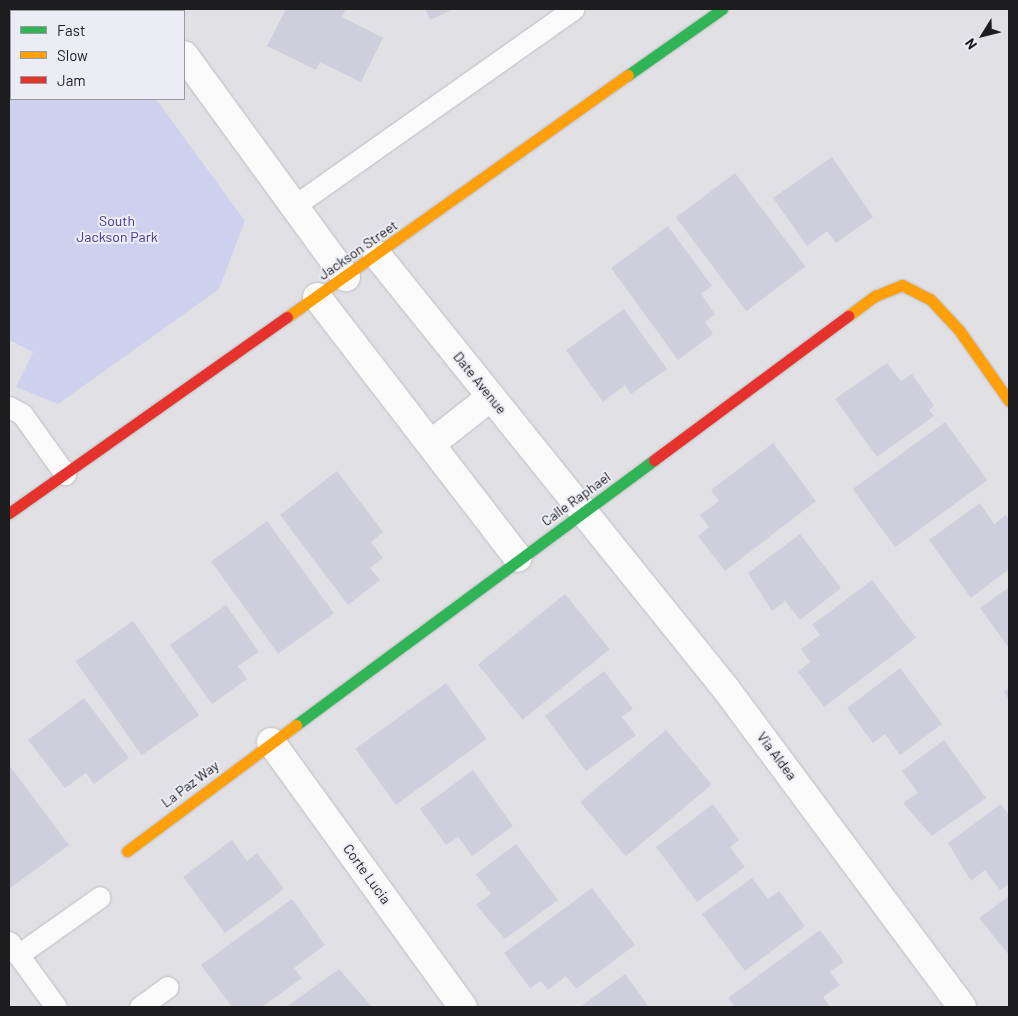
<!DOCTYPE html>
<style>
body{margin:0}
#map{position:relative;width:1018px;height:1016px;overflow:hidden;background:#e1e1e5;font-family:Barlow,sans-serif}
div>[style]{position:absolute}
.green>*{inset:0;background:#cfd0ed}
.building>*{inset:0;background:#cecedd;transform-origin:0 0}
.roads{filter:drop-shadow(0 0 1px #bcbdc0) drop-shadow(0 0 1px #bcbdc0)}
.lane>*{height:21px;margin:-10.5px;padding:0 10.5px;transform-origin:10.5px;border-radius:10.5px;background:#fafafb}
.street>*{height:28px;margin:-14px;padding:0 14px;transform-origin:14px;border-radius:14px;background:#fafafb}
.fast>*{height:11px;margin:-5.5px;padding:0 5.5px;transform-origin:5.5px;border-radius:5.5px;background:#30b455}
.slow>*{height:11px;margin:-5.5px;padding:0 5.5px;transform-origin:5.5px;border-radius:5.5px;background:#ff9f0a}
.jam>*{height:11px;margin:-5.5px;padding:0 5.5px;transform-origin:5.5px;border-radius:5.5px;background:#e5322d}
span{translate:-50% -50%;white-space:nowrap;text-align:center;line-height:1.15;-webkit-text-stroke:4px #ecedf4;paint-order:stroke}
.park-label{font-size:14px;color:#3e328e}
.street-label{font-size:14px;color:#1d1d1f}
.frame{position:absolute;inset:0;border:10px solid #1d1d1f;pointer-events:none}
.legend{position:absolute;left:10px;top:10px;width:175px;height:90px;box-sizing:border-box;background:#ecedf4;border:1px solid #999a9f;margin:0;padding:6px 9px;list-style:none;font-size:15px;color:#1d1d1f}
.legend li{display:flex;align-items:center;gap:10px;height:25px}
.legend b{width:25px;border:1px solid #999a9f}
.north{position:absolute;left:958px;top:10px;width:50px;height:50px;-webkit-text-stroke:4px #ecedf4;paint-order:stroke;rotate:234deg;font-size:14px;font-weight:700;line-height:20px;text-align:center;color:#1d1d1f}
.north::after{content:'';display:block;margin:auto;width:18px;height:22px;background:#1d1d1f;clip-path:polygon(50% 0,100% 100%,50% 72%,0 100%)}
</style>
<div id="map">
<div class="green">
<div style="clip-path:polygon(9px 9px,93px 11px,11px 11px,11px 99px,156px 99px,245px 221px,219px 289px,58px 404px,16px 387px,33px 352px,9px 340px)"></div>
</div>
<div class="building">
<div style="clip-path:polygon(286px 9px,346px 9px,342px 17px,383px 38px,361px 82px,320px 62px,316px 70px,267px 46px)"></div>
<div style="clip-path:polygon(425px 9px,454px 9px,430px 20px)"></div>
<div style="clip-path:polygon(832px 157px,873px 217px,836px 243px,827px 231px,807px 246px,773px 198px)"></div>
<div style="left:735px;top:173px;width:117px;height:74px;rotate:53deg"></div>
<div style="clip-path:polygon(668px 226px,712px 286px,701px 294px,715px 314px,705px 322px,713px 334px,678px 360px,611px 268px)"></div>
<div style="clip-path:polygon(624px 309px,667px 369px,631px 394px,625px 385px,603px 402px,566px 350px)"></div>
<div style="clip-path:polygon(887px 363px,901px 381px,912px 374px,934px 406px,929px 410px,934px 416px,877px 457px,835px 399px)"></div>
<div style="left:945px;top:422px;width:72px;height:114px;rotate:54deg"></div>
<div style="clip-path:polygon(773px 443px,816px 501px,725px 571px,698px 536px,709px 527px,700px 515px,719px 501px,711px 490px)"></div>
<div style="clip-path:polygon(337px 471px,383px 532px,371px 542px,383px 558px,370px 568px,380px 580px,348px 605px,280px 515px)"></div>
<div style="clip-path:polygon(980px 503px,994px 524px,1006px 515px,1009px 520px,1009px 569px,971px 598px,929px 540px)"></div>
<div style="left:267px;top:521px;width:114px;height:69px;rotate:54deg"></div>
<div style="clip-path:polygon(800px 534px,841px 588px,800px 620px,785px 601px,772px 611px,748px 573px)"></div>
<div style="clip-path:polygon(872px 580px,916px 638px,824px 707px,798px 672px,810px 662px,801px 649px,820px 635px,812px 625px)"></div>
<div style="clip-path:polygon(1009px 587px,1009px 648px,980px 608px)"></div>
<div style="left:565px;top:594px;width:71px;height:112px;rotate:51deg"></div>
<div style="clip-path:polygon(226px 605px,259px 652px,238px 666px,247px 679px,212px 704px,170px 645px)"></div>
<div style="left:133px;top:621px;width:115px;height:70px;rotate:55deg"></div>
<div style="clip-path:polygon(900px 668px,942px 724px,900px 755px,885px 734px,873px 743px,847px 708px)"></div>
<div style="clip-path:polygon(604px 671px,633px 709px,622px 717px,636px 735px,586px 771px,545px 716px)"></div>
<div style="left:446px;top:683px;width:69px;height:112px;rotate:54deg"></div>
<div style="clip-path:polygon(1009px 688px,1009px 700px,1004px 692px)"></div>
<div style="clip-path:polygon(84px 698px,129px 758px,94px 784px,86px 773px,65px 788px,28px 740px)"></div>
<div style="left:666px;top:730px;width:71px;height:112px;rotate:50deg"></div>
<div style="clip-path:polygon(944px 740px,986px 798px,932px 836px,903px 803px,918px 793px,902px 771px)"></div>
<div style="clip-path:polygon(9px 765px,69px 845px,9px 889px)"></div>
<div style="clip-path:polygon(473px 770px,513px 826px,472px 856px,458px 837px,446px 845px,420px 809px)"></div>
<div style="clip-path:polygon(713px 804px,739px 840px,730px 847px,745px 867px,697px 902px,656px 847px)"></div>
<div style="clip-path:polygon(1001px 804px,1009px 815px,1009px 884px,1000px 890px,985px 870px,971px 881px,948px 843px)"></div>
<div style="clip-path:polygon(232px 840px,247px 861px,257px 853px,284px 889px,225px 933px,183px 877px)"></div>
<div style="clip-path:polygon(516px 844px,558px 900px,505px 939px,476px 905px,491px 894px,476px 874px)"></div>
<div style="clip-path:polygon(752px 878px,768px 899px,779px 891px,805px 926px,745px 971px,702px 914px)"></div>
<div style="clip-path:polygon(592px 888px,635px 945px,576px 989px,566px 976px,548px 990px,541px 981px,530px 988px,504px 953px)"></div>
<div style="clip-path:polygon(1009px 896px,1009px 955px,979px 918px)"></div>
<div style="clip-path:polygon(292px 899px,325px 945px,294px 968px,302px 978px,262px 1007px,232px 1007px,201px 965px)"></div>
<div style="clip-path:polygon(820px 930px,844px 962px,830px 972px,840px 985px,823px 997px,830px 1007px,735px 1007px,728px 998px)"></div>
<div style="clip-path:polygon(339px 969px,372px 1007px,286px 1007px)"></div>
<div style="clip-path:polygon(625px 974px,649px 1007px,580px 1007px)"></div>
</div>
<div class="roads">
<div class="lane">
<div style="left:294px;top:206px;width:342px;rotate:-35.2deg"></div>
<div style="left:9px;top:407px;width:15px;rotate:28deg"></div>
<div style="left:22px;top:414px;width:74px;rotate:54.4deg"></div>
<div style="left:9px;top:942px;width:80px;rotate:54.1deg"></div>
<div style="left:18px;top:955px;width:100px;rotate:-35.3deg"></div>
<div style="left:140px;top:1007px;width:34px;rotate:-36deg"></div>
</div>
<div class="street">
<div style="left:149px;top:9px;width:3px;rotate:45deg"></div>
<div style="left:184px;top:55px;width:275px;rotate:53.9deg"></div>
<div style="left:377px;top:255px;width:557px;rotate:51.2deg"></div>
<div style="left:726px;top:689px;width:396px;rotate:53.4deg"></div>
<div style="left:317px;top:297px;width:329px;rotate:52.4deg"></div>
<div style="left:431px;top:444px;width:76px;rotate:-38.1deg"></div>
<div style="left:271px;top:742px;width:327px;rotate:54.1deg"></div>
</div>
<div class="fast">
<div style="left:628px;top:75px;width:115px;rotate:-35.1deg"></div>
<div style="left:296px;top:725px;width:445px;rotate:-36.5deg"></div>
</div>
<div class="slow">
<div style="left:848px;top:316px;width:34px;rotate:-37deg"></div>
<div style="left:875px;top:296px;width:29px;rotate:-22deg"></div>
<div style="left:902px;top:285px;width:31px;rotate:27deg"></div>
<div style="left:930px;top:299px;width:42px;rotate:46.9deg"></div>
<div style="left:959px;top:330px;width:87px;rotate:54.8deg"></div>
<div style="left:287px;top:317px;width:418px;rotate:-35.4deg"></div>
<div style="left:127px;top:851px;width:211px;rotate:-36.7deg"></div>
</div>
<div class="jam">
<div style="left:654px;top:460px;width:242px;rotate:-36.6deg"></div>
<div style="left:9px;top:513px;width:340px;rotate:-35.2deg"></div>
</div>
</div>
<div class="park-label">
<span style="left:117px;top:229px">South<br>Jackson Park</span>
</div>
<div class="street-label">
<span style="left:358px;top:250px;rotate:-35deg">Jackson Street</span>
<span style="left:480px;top:383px;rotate:51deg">Date Avenue</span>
<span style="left:576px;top:499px;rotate:-36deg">Calle Raphael</span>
<span style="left:777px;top:756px;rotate:53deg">Via Aldea</span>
<span style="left:190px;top:784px;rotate:-37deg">La Paz Way</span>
<span style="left:367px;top:874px;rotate:54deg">Corte Lucia</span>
</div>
<div class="frame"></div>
<ul class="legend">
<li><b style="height:6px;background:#30b455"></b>Fast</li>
<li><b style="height:6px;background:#ff9f0a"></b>Slow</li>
<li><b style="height:6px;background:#e5322d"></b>Jam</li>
</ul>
<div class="north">N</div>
</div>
